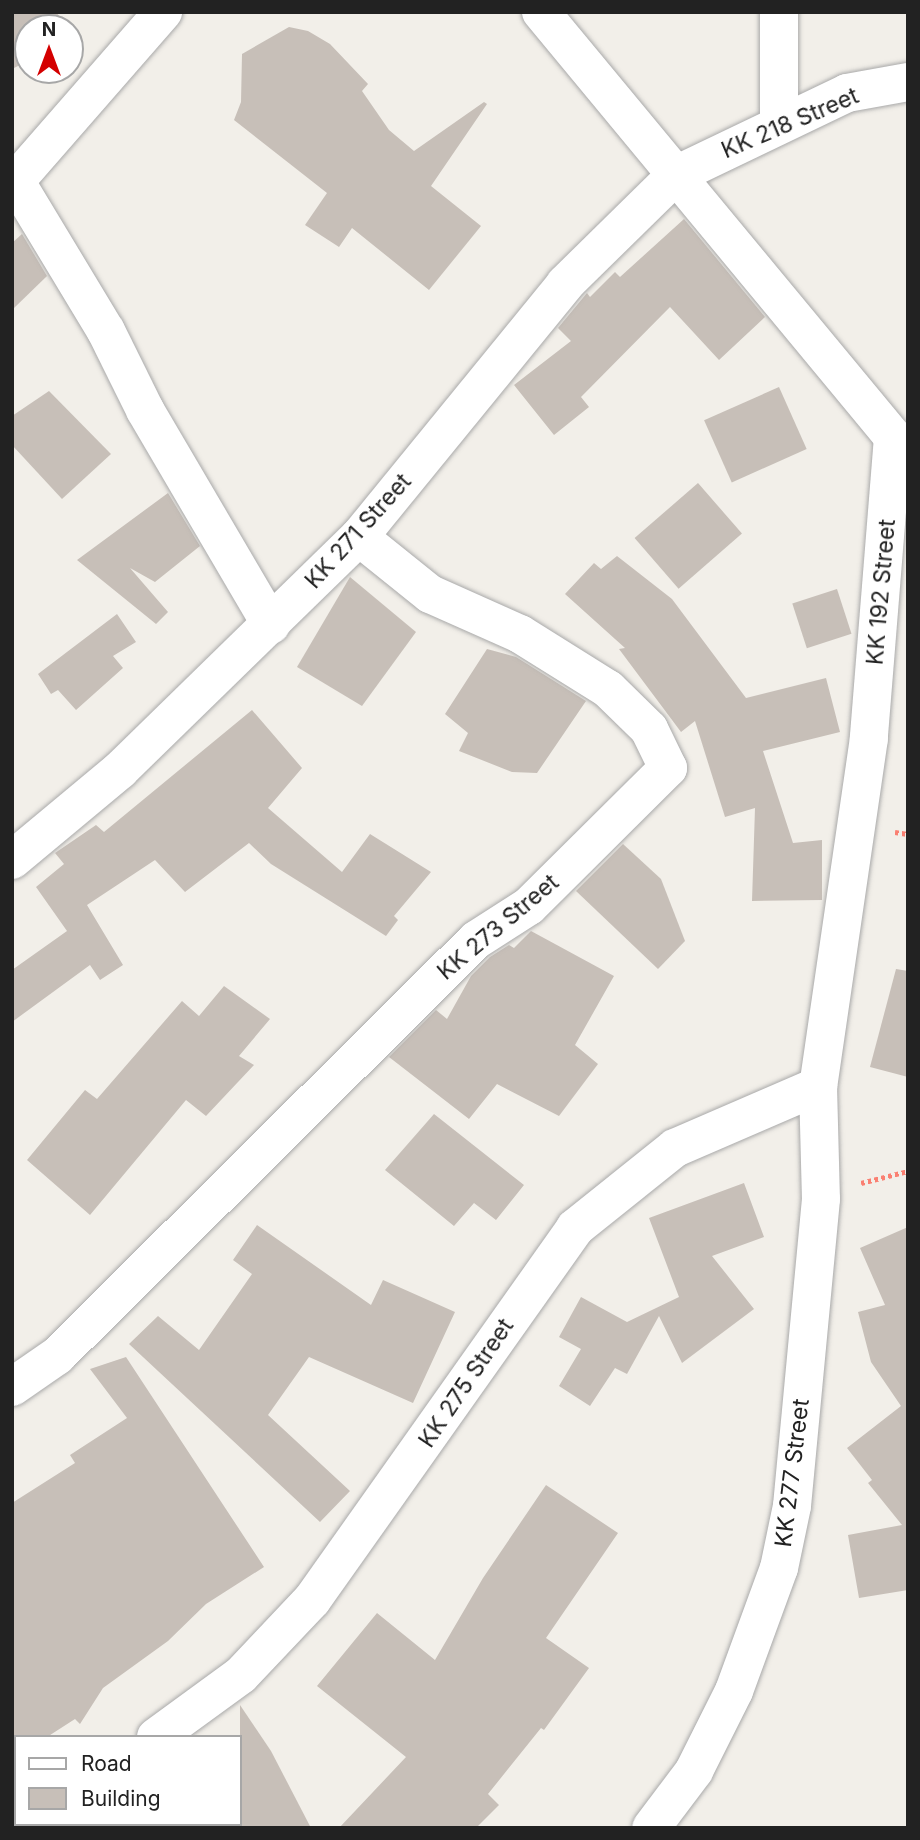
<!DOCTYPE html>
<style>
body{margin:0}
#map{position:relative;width:920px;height:1840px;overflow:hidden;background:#f2efe9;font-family:Inter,sans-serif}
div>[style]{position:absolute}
.building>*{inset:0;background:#c7bfb8;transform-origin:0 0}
.path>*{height:4.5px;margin-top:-2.25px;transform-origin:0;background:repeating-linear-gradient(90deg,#fa8072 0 3.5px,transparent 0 7px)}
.roads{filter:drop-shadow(0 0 2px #a9a9a9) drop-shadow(0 0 2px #a9a9a9)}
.minor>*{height:38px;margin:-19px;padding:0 19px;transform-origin:19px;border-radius:19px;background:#fff}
span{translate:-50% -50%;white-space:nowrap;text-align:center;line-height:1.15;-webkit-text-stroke:7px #fff;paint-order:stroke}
.street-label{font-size:23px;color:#222}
.frame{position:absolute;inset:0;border:14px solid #222;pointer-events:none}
.legend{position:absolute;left:14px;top:1735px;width:228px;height:91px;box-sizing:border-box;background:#fff;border:2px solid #a7a7a7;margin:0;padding:9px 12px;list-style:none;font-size:21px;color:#222}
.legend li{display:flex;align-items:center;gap:14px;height:35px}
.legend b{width:35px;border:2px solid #a7a7a7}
.north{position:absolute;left:14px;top:14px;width:70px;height:70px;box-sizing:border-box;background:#fff;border:2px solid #a7a7a7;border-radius:50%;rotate:0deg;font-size:19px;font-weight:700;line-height:28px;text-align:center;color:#222}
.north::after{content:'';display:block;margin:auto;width:24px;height:32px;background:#d40000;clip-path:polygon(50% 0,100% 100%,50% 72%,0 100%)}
</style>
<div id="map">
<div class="building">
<div style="clip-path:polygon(12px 12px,56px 12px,69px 28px,28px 28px,28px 61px,12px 69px)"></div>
<div style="clip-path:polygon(289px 27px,308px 31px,330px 44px,368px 84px,362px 91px,389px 130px,414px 151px,484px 102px,487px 104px,431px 186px,481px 226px,429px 290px,352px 228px,339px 247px,305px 225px,327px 193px,234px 120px,241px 102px,242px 54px)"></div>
<div style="clip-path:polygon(684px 219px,765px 317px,719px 360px,670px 307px,581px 397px,589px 407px,554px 435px,514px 385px,571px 341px,558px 328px,587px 293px,590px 297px,615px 272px,620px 277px)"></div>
<div style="clip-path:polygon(22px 234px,47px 276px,12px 310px,12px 243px)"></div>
<div style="left:779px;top:387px;width:68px;height:82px;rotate:66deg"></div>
<div style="clip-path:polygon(49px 391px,111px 454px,62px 499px,12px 445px,12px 416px)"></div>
<div style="left:698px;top:483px;width:67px;height:84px;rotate:49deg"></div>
<div style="clip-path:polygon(168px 493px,200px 546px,155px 582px,130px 568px,168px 612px,156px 624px,77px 560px)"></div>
<div style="clip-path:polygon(617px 556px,672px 599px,746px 698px,826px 678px,840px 732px,763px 751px,793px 843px,822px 840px,822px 900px,752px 901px,755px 808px,725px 817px,695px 721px,681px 732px,619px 649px,625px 648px,565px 594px,594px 563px,601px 569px)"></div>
<div style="clip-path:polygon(350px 577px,416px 632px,362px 706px,297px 667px)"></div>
<div style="left:837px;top:589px;width:47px;height:47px;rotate:72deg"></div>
<div style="clip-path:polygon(117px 614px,136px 642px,113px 656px,123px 668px,76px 710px,58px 690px,51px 694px,38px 674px)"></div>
<div style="clip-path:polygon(487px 649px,516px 657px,586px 701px,537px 773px,512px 772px,459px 751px,468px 733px,445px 714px)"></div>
<div style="clip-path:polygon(252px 710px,302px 768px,268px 808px,342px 872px,370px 834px,431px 872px,394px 916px,398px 920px,386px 936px,271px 864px,249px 843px,185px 892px,155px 860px,87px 905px,123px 965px,100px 980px,90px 965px,12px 1022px,12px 970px,67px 931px,36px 887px,64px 864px,55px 853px,96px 825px,104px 832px)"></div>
<div style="clip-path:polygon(623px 844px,661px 879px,685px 941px,658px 969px,576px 891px)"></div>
<div style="clip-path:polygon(531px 931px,614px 976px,575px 1045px,598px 1064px,559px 1116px,497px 1084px,469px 1119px,389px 1057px,436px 1010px,447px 1019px,471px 976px,490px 957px,509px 945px,514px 948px)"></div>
<div style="clip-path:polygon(896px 969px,908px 971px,908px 1077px,870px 1067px)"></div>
<div style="clip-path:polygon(224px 986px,270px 1019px,239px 1056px,254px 1065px,206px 1116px,186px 1100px,90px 1215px,27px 1160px,85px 1090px,97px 1099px,182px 1001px,199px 1016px)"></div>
<div style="clip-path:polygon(434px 1114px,524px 1185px,496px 1220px,474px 1203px,454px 1226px,385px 1170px)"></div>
<div style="clip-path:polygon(744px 1183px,764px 1237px,712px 1256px,754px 1309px,682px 1363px,659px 1316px,627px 1374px,615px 1368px,590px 1406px,559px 1386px,581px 1349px,559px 1337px,581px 1297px,627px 1322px,679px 1297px,649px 1218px)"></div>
<div style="clip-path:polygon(257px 1225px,371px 1305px,383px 1280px,455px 1312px,413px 1403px,309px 1357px,268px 1415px,350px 1491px,320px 1522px,129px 1344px,158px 1316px,199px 1350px,252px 1274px,233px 1260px)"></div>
<div style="clip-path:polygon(908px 1227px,908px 1590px,859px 1598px,848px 1535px,902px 1525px,868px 1483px,872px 1480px,847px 1448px,901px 1406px,871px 1362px,858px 1312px,885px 1305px,860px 1248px)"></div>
<div style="clip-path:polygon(126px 1357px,264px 1567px,206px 1604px,168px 1641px,103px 1688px,80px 1724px,75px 1719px,47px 1737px,12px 1737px,12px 1503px,75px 1463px,70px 1455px,127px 1418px,90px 1369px)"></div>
<div style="clip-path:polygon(546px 1485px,618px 1533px,546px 1638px,589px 1668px,544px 1730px,541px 1728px,488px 1794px,499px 1805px,476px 1828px,339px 1828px,406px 1757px,317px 1686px,377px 1613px,435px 1660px,483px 1578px)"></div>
<div style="clip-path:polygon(240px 1705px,271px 1751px,311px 1828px,240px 1828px)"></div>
</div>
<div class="path">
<div style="left:895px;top:832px;width:13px;rotate:9deg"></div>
<div style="left:861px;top:1183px;width:49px;rotate:-14.3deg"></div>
</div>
<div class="roads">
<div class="minor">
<div style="left:541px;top:12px;width:552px;rotate:50.37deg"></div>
<div style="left:893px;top:437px;width:302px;rotate:94.6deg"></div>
<div style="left:869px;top:738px;width:352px;rotate:98.3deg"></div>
<div style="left:818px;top:1086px;width:113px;rotate:88.5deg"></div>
<div style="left:821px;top:1199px;width:308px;rotate:95.4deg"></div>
<div style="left:792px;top:1506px;width:63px;rotate:101.8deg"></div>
<div style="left:779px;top:1568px;width:131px;rotate:110.1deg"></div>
<div style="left:734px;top:1691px;width:89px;rotate:116.6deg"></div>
<div style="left:694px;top:1771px;width:71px;rotate:127deg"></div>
<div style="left:779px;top:12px;width:112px;rotate:90deg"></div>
<div style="left:16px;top:182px;width:174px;rotate:58.9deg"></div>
<div style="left:106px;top:331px;width:88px;rotate:63.7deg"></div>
<div style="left:145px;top:410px;width:249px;rotate:59.6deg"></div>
<div style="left:12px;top:185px;width:230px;rotate:-48.9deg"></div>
<div style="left:12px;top:860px;width:141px;rotate:-39.8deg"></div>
<div style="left:120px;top:770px;width:334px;rotate:-44.3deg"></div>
<div style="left:359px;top:537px;width:326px;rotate:-50.8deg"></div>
<div style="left:565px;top:284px;width:156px;rotate:-44.5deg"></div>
<div style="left:676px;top:175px;width:190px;rotate:-25.6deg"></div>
<div style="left:847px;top:93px;width:62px;rotate:-10.2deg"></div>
<div style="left:12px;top:1387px;width:55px;rotate:-34.6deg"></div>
<div style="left:57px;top:1356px;width:590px;rotate:-44.79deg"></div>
<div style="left:476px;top:940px;width:63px;rotate:-32.7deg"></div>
<div style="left:529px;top:906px;width:196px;rotate:-44.8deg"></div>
<div style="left:668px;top:768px;width:43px;rotate:-116deg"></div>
<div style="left:649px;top:729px;width:57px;rotate:-135.7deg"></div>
<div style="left:608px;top:689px;width:104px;rotate:-148deg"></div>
<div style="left:520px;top:634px;width:98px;rotate:-156deg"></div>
<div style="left:430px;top:594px;width:91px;rotate:-141.2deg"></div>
<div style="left:156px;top:1737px;width:105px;rotate:-36.1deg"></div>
<div style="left:241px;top:1675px;width:103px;rotate:-46.6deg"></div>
<div style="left:312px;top:1600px;width:456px;rotate:-54.7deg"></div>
<div style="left:575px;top:1228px;width:128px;rotate:-38.7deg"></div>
<div style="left:675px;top:1148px;width:156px;rotate:-23.4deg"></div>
<div style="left:12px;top:1809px;width:4px;rotate:-14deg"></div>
</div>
</div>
<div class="street-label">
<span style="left:790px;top:123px;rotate:-23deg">KK 218 Street</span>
<span style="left:358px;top:531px;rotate:-48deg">KK 271 Street</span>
<span style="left:881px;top:592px;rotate:-85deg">KK 192 Street</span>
<span style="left:498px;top:927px;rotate:-40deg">KK 273 Street</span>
<span style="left:466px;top:1383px;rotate:-56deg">KK 275 Street</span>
<span style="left:792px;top:1473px;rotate:-83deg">KK 277 Street</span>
</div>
<div class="frame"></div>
<ul class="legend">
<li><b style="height:9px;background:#fff"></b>Road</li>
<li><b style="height:19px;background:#c7bfb8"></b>Building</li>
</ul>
<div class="north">N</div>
</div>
